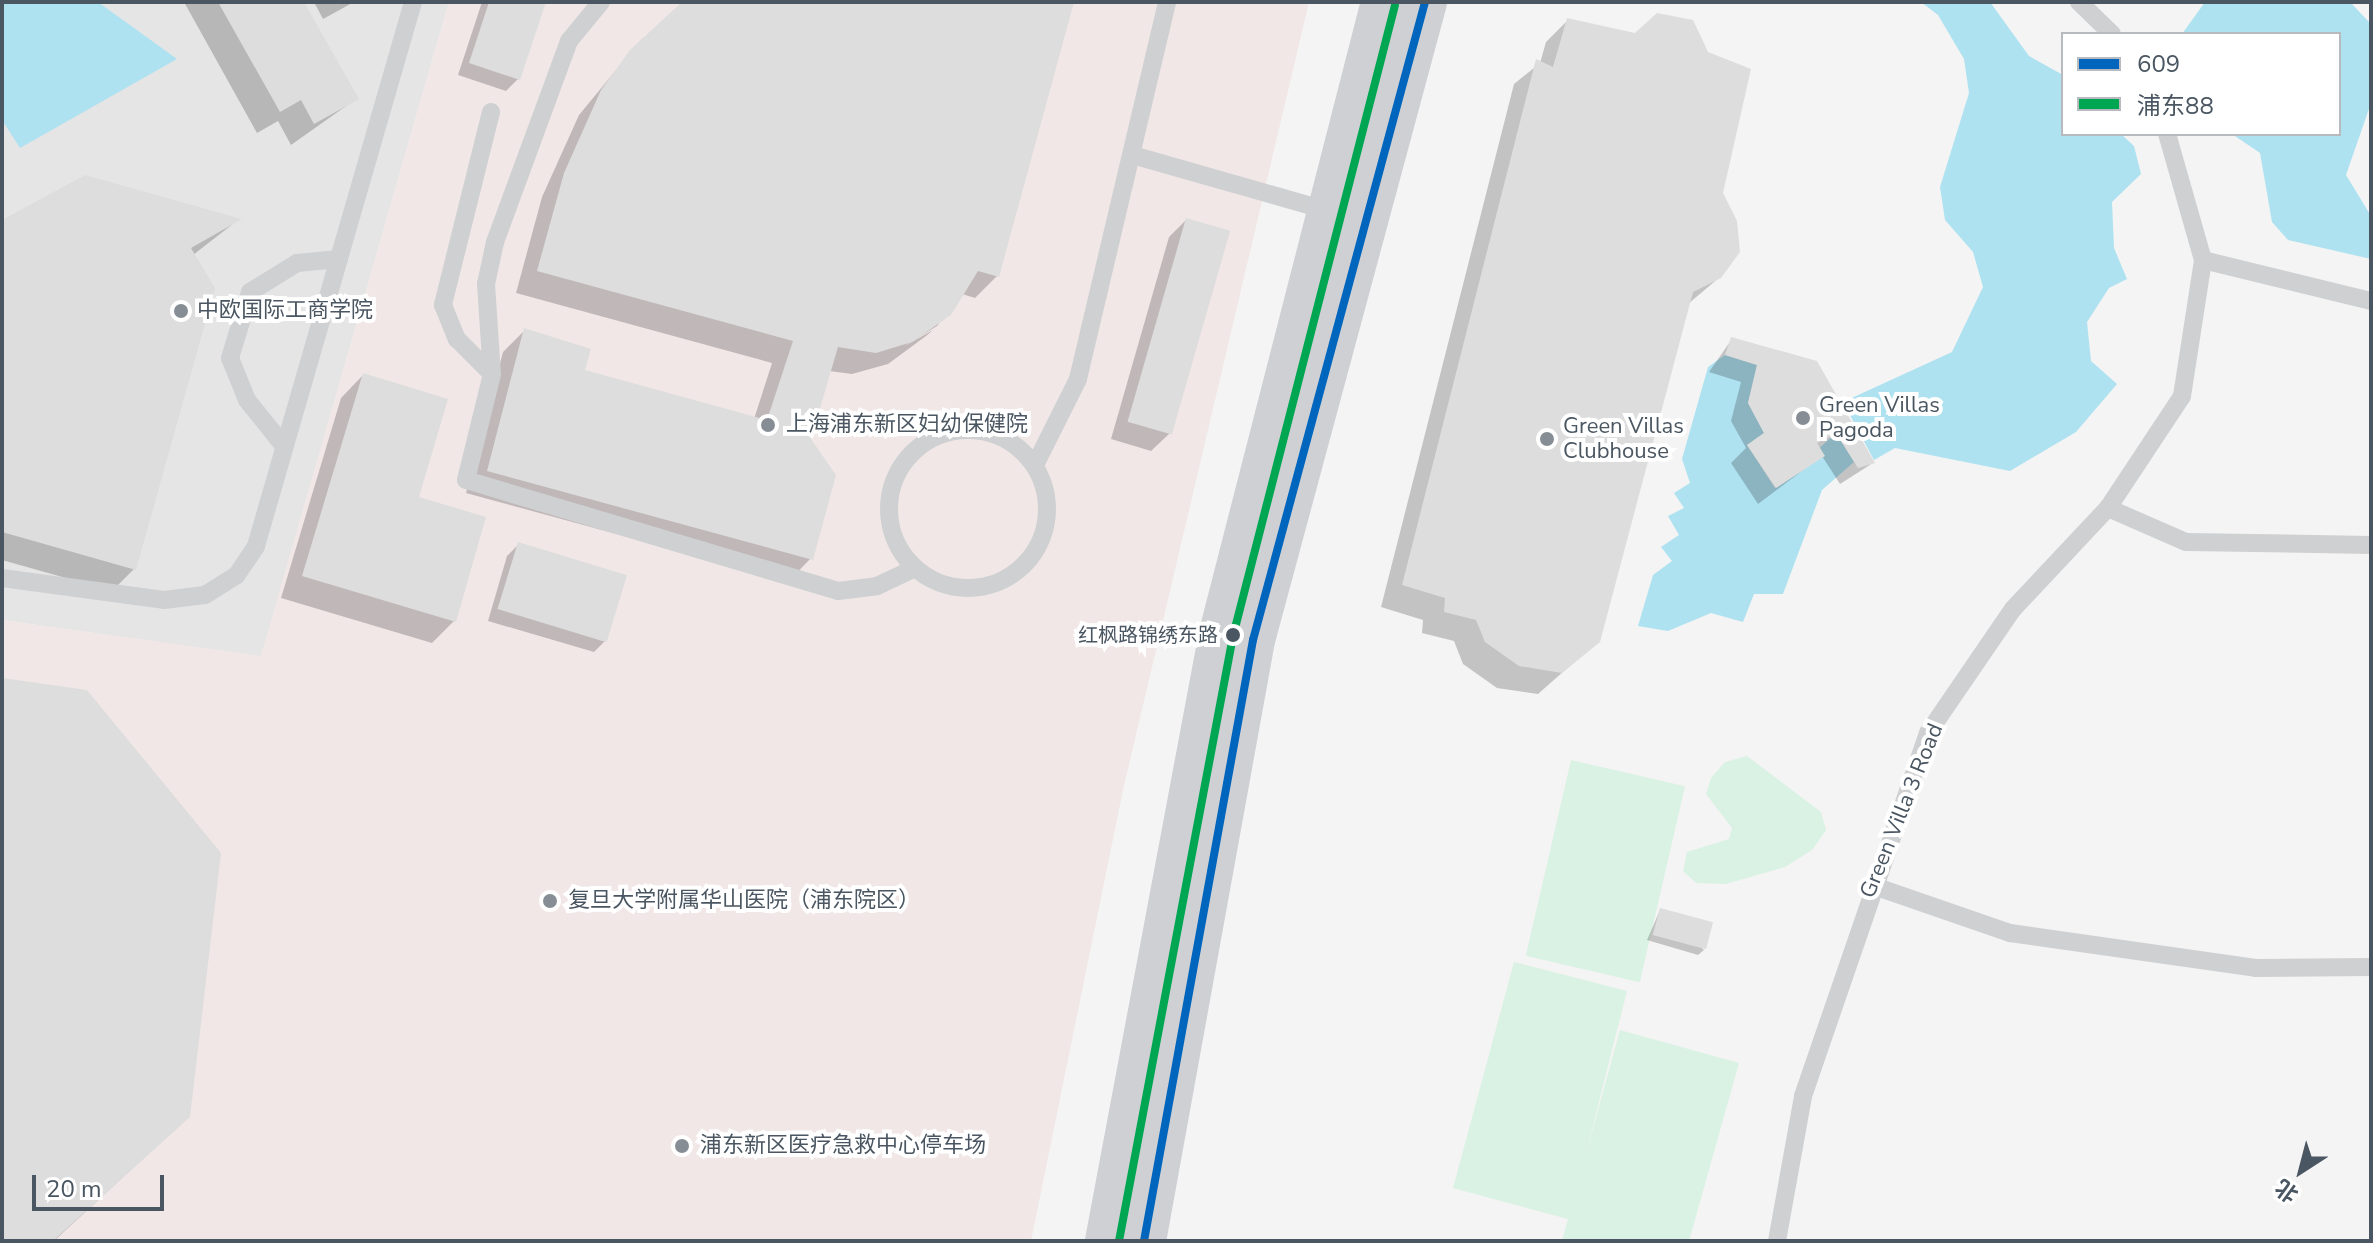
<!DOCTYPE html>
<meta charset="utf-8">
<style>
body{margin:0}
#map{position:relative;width:2373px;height:1243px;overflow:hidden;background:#f4f4f4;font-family:"Nunito Sans","Noto Sans SC",sans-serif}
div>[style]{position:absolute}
.education>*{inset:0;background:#e6e5e6}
.medical>*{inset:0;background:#f1e7e6}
.green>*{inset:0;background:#d9f2e3;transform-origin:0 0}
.water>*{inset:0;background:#aee2f0}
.shadow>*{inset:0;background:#0003}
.building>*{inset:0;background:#ddddde;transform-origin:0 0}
.lane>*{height:18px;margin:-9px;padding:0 9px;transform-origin:9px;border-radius:9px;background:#ced0d2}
.lane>.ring{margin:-9px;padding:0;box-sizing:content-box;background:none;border:18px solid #ced0d2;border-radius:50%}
.secondary>*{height:44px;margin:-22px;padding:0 22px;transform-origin:22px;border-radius:22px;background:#ced0d4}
.bus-1>*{height:8px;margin:-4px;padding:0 4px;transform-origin:4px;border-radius:4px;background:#0065bd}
.bus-2>*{height:8px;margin:-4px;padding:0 4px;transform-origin:4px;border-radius:4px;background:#00a651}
.dots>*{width:22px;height:22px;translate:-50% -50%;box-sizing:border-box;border:4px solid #fff;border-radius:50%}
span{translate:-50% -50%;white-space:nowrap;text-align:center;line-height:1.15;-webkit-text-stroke:8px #fff;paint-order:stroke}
.bus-label{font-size:20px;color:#4a5661}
.right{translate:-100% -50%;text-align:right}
.poi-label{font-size:22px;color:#4a5661}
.left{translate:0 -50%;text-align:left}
.street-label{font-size:22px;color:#4a5661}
.frame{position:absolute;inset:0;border:4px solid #4a5661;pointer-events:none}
.legend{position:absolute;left:2061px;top:32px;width:280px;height:104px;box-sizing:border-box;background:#fff;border:2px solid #b7bbc0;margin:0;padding:10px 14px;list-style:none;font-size:24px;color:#4a5661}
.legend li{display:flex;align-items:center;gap:16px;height:40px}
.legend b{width:40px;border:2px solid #b7bbc0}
.north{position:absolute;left:2261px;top:1131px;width:80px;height:80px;-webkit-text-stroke:6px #fff;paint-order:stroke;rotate:216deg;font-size:22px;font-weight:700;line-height:32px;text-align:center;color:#4a5661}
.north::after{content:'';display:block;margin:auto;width:28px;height:36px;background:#4a5661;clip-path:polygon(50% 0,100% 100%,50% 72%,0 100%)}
.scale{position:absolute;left:32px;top:1175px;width:132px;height:36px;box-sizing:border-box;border:4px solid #4a5661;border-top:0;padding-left:10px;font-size:24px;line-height:28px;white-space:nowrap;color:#4a5661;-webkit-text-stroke:6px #fff;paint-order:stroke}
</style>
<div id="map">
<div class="education">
<div style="clip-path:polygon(2px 2px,449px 2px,261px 657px,2px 620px)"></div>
</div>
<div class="medical">
<div style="clip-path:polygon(449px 2px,1309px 2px,1123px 790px,1031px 1241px,2px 1241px,2px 620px,261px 656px)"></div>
</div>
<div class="green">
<div style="clip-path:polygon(1747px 756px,1821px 812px,1826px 830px,1812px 850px,1785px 867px,1726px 884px,1696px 883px,1683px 871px,1687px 852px,1729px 839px,1732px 828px,1706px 794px,1711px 778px,1725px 762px)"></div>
<div style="left:1571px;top:760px;width:117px;height:201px;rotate:13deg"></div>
<div style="clip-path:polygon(1514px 962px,1627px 991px,1586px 1153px,1620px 1030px,1739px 1063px,1689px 1241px,1562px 1241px,1568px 1219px,1453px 1188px)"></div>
</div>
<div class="water">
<div style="clip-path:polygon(2px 2px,98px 2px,177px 59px,20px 148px,2px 120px)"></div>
<div style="clip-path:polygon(1921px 2px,1990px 2px,2029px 56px,2063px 75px,2063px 134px,2121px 134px,2134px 146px,2141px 174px,2112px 202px,2114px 248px,2127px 279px,2109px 288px,2087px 322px,2091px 361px,2117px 384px,2076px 432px,2010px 471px,1895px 448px,1874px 460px,1843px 402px,1952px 352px,1983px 287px,1973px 252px,1945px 220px,1940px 187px,1969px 93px,1964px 59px,1938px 15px)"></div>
<div style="clip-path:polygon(2205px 2px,2350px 2px,2371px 24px,2371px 103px,2346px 175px,2371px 216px,2371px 259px,2288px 240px,2272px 222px,2260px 153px,2232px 134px,2339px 134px,2339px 34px,2182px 34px)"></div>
<div style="clip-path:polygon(1725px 355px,1757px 365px,1748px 403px,1764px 433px,1747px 445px,1775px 488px,1836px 433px,1854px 462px,1822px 490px,1783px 594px,1754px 594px,1743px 622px,1711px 613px,1668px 631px,1638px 626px,1653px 575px,1672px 561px,1661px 547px,1679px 535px,1668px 516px,1684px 508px,1674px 493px,1690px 483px,1682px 459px,1708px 367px)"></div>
</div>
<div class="shadow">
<div style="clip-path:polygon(184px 2px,302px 2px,356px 99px,291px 145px,278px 121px,257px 133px)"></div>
<div style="clip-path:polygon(314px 2px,354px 2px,323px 19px)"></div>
<div style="clip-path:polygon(482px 2px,544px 2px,518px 79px,506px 91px,458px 75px)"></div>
<div style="clip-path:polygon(686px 2px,1072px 2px,997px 276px,975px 298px,962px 294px,937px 326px,903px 347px,933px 330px,926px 336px,888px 364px,852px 374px,829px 371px,809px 440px,811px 558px,789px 581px,466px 493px,503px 352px,525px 330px,582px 371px,754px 419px,772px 363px,516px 293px,542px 197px,579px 115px,640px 41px)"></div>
<div style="clip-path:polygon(1568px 20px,1720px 194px,1720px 277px,1688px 304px,1598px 641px,1538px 694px,1497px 688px,1463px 664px,1454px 641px,1422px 633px,1423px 620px,1381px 607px,1514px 84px,1540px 63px,1546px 42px)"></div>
<div style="clip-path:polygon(238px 220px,193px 255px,134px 569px,112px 591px,2px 560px,2px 223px)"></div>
<div style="clip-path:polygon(1186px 220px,1169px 434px,1151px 451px,1111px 439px,1169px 237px)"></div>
<div style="clip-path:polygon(1732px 339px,1873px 463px,1840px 484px,1822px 456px,1758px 504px,1731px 463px,1746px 448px,1731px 421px,1741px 382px,1709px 372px)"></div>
<div style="clip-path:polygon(363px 375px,416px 498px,454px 621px,432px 643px,281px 598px,341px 398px)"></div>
<div style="clip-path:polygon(519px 544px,606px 640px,594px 652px,488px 621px,507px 556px)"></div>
<div style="clip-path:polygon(2px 680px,188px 1117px,54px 1241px,2px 1241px)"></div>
<div style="clip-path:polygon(1660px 910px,1704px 950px,1698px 955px,1647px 940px)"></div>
</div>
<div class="building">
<div style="clip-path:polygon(218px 2px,304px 2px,359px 99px,314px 124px,301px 100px,280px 112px)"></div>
<div style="clip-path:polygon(489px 2px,546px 2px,520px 80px,469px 63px)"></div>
<div style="clip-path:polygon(682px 2px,1074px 2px,999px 277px,978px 271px,951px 315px,912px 342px,876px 353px,838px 347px,811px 439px,836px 475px,813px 560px,487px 471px,524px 328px,591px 349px,585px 370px,767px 420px,793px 341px,537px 271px,564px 173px,601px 90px,630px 50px)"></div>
<div style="clip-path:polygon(1657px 13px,1693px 20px,1708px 52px,1751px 69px,1723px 193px,1737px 221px,1740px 252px,1721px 278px,1693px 292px,1600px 642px,1562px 673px,1519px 666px,1485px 642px,1476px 620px,1444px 612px,1445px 598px,1402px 585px,1536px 59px,1553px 67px,1567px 18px,1635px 33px)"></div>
<div style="clip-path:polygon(85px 175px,242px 219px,191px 248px,215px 288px,136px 570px,2px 532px,2px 220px)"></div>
<div style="left:1186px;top:218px;width:46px;height:212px;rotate:16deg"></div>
<div style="clip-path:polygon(1731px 337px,1817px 361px,1875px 463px,1858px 468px,1836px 433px,1817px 443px,1825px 456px,1776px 488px,1747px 445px,1764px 433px,1748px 403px,1757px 365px,1725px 355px)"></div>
<div style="clip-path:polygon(363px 373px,448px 399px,419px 497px,486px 517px,456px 622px,302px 576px)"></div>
<div style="left:518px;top:542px;width:114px;height:70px;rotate:17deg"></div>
<div style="clip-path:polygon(2px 678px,87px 690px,221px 853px,190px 1117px,53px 1241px,2px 1241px)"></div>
<div style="left:1660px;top:908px;width:55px;height:28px;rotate:15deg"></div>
</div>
<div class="lane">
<div style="left:601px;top:2px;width:50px;rotate:129.4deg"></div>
<div style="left:569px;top:41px;width:214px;rotate:110.2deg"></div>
<div style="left:495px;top:242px;width:43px;rotate:102.1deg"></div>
<div style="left:486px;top:284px;width:90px;rotate:86.2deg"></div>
<div style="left:492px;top:374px;width:109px;rotate:103.8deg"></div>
<div style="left:466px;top:480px;width:388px;rotate:16.6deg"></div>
<div style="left:838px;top:591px;width:39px;rotate:-7deg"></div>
<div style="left:877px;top:586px;width:42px;rotate:-25.3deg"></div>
<div style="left:2079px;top:2px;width:46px;rotate:44.1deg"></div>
<div style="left:491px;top:112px;width:199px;rotate:104deg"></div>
<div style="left:443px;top:305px;width:37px;rotate:68deg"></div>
<div style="left:457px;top:339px;width:49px;rotate:45deg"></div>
<div style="left:1136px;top:156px;width:201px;rotate:15.9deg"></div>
<div style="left:2203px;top:260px;width:173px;rotate:13.7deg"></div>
<div class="ring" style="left:889px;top:430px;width:140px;height:140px"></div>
<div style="left:284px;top:446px;width:59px;rotate:-128.8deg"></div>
<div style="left:247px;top:400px;width:45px;rotate:-112deg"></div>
<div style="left:230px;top:358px;width:69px;rotate:-73.1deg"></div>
<div style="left:250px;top:292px;width:55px;rotate:-31.7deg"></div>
<div style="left:297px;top:263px;width:42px;rotate:-5.4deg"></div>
<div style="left:1035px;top:465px;width:96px;rotate:-63.4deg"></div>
<div style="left:1078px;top:379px;width:387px;rotate:-76.7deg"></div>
<div style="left:2108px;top:508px;width:85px;rotate:23.6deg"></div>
<div style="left:2186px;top:542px;width:185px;rotate:0.9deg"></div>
<div style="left:2px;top:578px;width:163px;rotate:7.7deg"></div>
<div style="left:164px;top:600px;width:41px;rotate:-7deg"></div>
<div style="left:205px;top:595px;width:36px;rotate:-32deg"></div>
<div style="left:236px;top:576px;width:36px;rotate:-56deg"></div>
<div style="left:256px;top:546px;width:566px;rotate:-73.9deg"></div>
<div style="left:1871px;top:885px;width:147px;rotate:19.1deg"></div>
<div style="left:2010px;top:933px;width:248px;rotate:8.1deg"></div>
<div style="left:2256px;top:968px;width:115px;rotate:-0.5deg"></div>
<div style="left:1777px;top:1241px;width:147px;rotate:-79.8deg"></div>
<div style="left:1803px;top:1096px;width:384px;rotate:-71deg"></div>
<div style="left:1928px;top:733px;width:150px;rotate:-55.6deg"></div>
<div style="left:2013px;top:609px;width:139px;rotate:-46.8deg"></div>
<div style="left:2108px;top:508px;width:134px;rotate:-56.5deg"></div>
<div style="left:2182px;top:396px;width:138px;rotate:-81.2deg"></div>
<div style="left:2203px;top:260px;width:131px;rotate:-105.9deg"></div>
</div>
<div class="secondary">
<div style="left:1107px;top:1241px;width:619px;rotate:-79.38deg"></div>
<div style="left:1221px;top:633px;width:651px;rotate:-75.6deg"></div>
<div style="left:1144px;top:1241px;width:611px;rotate:-79.72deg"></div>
<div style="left:1253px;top:640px;width:661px;rotate:-74.91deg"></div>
</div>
<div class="bus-1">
<div style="left:1144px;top:1241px;width:611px;rotate:-79.72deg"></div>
<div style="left:1253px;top:640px;width:661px;rotate:-74.91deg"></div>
</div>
<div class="bus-2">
<div style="left:1119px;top:1241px;width:616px;rotate:-79.33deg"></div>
<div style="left:1233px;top:636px;width:651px;rotate:-75.6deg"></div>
</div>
<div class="dots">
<div style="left:181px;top:311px;background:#868d94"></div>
<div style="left:1803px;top:418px;background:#868d94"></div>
<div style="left:768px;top:425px;background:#868d94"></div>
<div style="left:1547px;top:439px;background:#868d94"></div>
<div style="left:1233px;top:635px;background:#4a5661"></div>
<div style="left:550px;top:901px;background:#868d94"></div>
<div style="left:682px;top:1146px;background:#868d94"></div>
</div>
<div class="bus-label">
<span class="right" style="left:1218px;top:635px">红枫路锦绣东路</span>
</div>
<div class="poi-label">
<span class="left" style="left:197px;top:311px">中欧国际工商学院</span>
<span class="left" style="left:1819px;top:418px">Green Villas<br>Pagoda</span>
<span class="left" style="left:786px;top:425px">上海浦东新区妇幼保健院</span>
<span class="left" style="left:1563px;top:439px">Green Villas<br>Clubhouse</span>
<span class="left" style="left:568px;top:901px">复旦大学附属华山医院（浦东院区）</span>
<span class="left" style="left:700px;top:1146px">浦东新区医疗急救中心停车场</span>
</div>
<div class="street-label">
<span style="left:1902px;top:811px;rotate:-68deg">Green Villa 3 Road</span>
</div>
<div class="frame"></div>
<ul class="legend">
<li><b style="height:10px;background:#0065bd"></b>609</li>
<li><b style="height:10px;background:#00a651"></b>浦东88</li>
</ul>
<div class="north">北</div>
<div class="scale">20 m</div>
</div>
